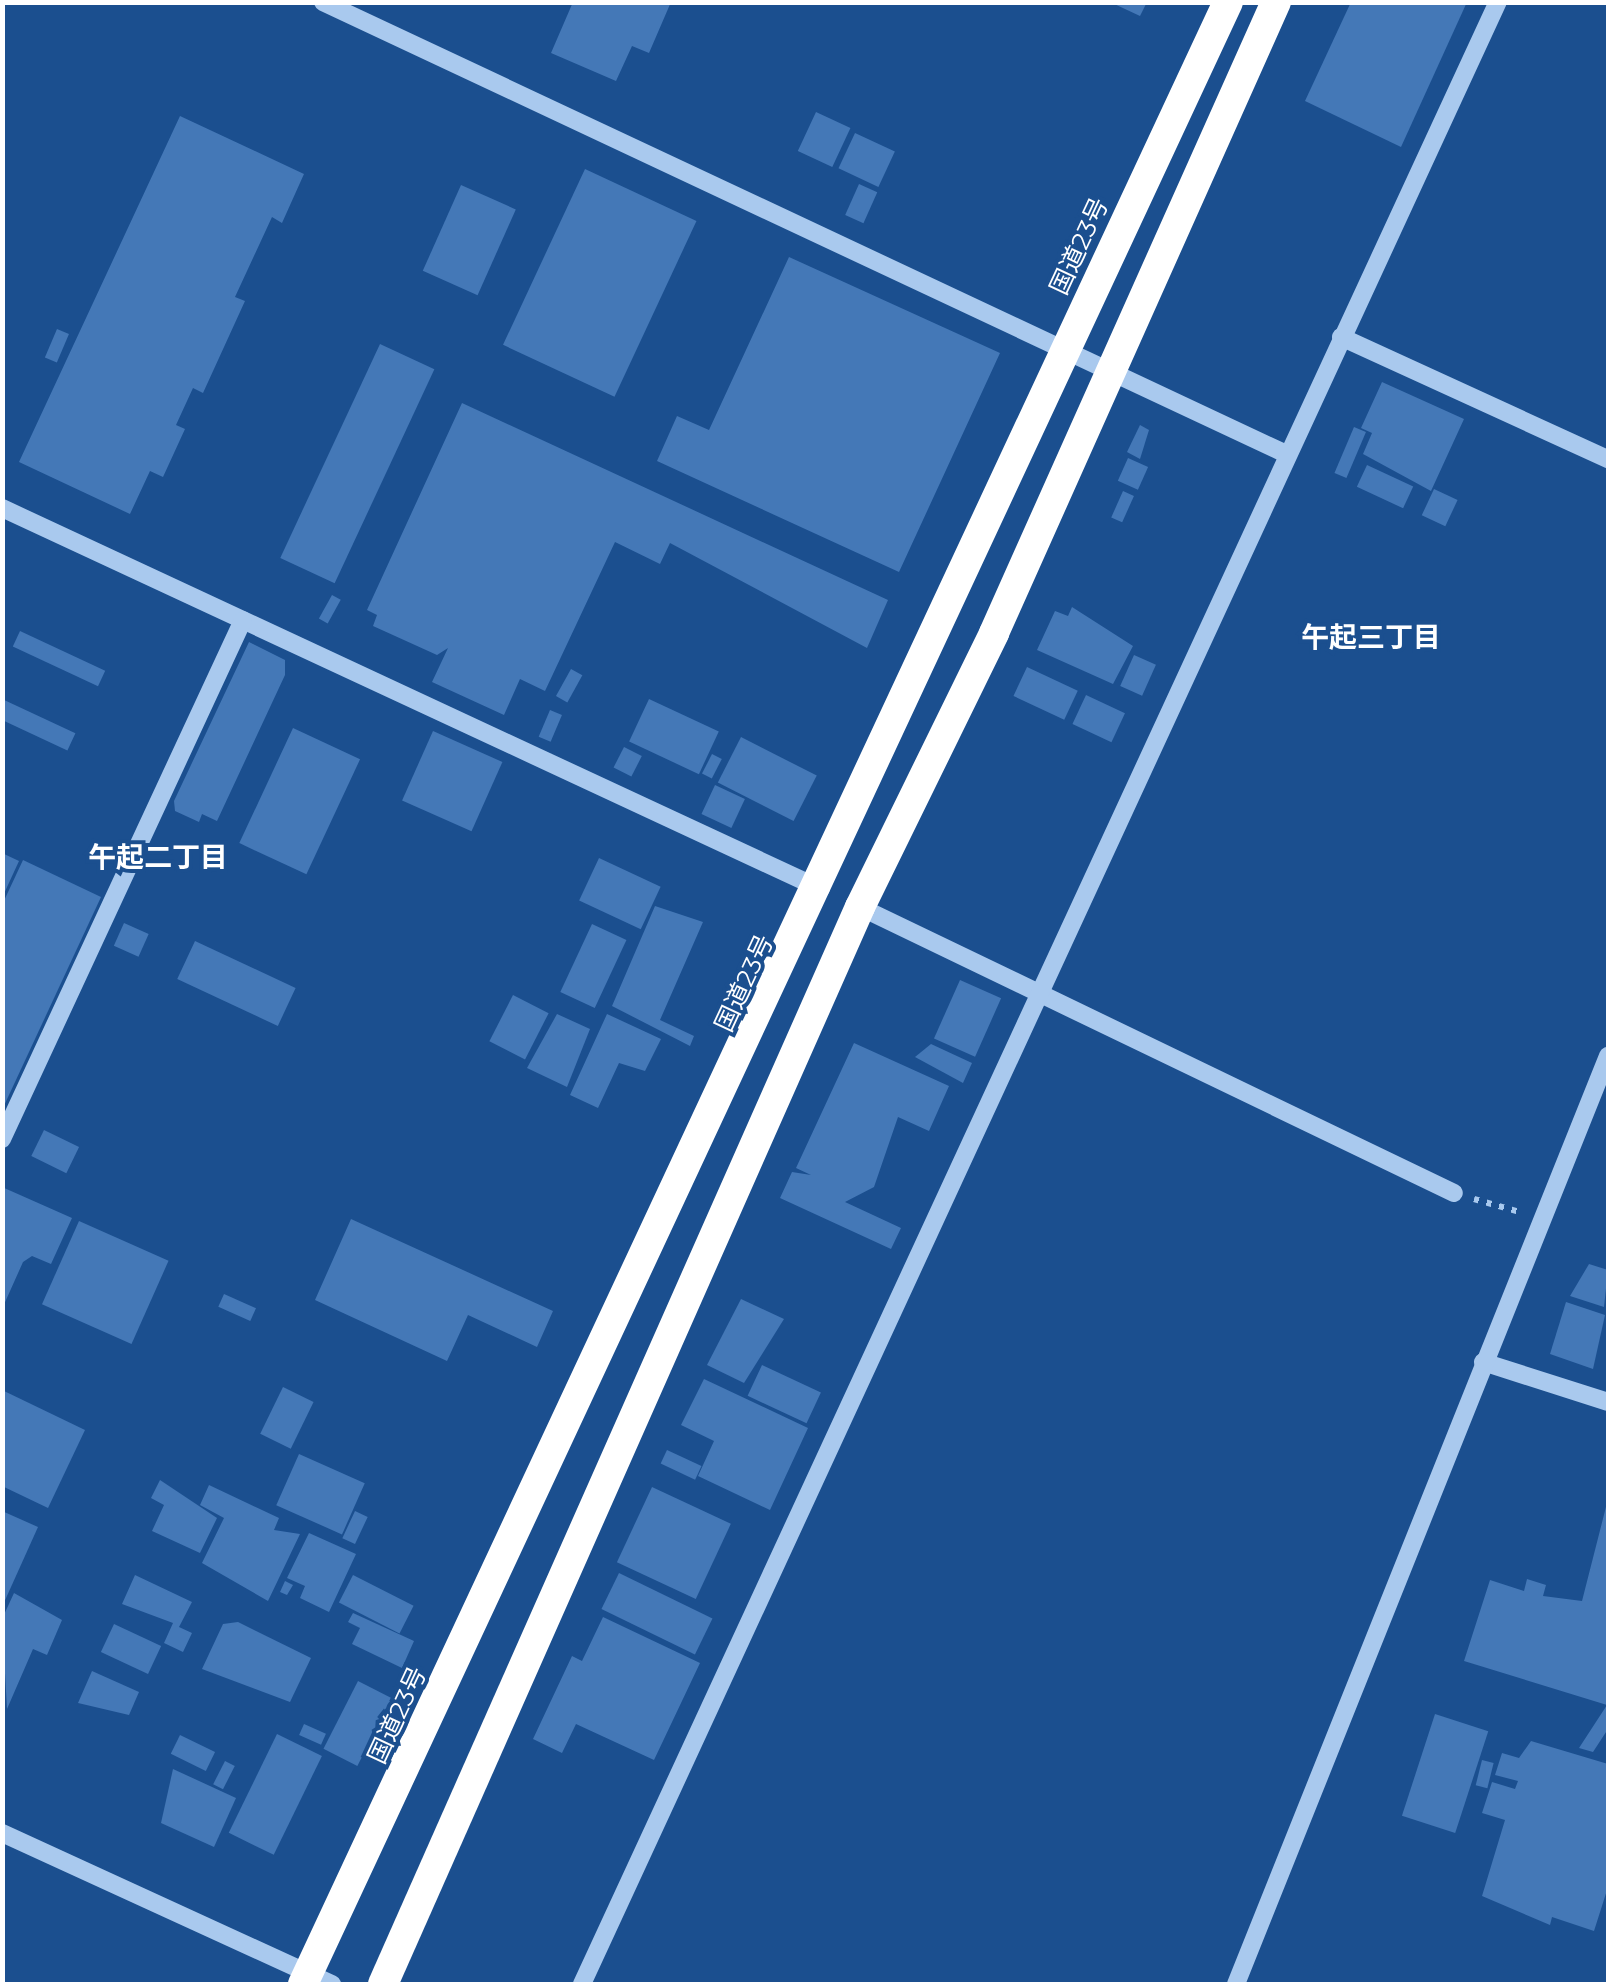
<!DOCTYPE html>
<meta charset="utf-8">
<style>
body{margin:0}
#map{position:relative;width:1611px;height:1987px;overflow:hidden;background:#1b4f8f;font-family:Montserrat,"Noto Sans JP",sans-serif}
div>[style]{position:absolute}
.building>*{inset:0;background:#4478b7;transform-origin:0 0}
.path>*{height:6px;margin-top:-3px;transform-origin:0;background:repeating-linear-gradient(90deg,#a9c9ee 0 5px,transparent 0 13px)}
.minor>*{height:18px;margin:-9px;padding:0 9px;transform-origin:9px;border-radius:9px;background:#a9c9ee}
.highway>*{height:30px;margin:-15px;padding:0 15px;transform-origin:15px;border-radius:15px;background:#fff}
span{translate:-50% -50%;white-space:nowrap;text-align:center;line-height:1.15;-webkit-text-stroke:8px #1b4f8f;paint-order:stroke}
.street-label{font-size:25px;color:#fff}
.neighbourhood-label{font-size:28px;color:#fff;font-weight:700}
.frame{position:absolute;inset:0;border:5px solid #fff;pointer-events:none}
</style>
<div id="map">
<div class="building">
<div style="clip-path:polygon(573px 2px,671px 2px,649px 53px,632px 46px,616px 81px,551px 53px)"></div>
<div style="clip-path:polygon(1110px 2px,1147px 2px,1140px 16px)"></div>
<div style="clip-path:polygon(1351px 2px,1467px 2px,1401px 147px,1305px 101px)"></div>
<div style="left:816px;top:112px;width:38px;height:43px;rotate:25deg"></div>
<div style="clip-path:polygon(180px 116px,304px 174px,282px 223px,272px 217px,235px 297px,245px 301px,203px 393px,193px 388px,176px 425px,185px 429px,163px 477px,150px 471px,130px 514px,19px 462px)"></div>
<div style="left:855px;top:133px;width:44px;height:39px;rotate:25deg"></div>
<div style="left:585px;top:169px;width:123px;height:194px;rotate:25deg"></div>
<div style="left:859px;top:184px;width:20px;height:34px;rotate:24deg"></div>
<div style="left:461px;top:185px;width:60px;height:94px;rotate:24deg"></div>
<div style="clip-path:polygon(789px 257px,1000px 353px,899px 572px,657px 461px,677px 416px,709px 430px)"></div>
<div style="left:57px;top:329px;width:13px;height:31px;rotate:23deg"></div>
<div style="left:380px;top:344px;width:60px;height:236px;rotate:25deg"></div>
<div style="clip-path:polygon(1382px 382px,1464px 419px,1431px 491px,1363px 454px,1372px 433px,1361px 428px)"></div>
<div style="clip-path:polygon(462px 403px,888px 600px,867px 648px,670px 543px,660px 564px,615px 542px,545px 691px,520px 679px,504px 715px,432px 682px,448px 648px,437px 655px,373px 626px,377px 615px,367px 610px)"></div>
<div style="clip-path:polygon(1140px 425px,1149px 430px,1140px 459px,1127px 452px)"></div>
<div style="left:1354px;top:427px;width:13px;height:50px;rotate:23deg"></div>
<div style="left:1128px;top:458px;width:22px;height:25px;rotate:24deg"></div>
<div style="left:1367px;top:465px;width:51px;height:24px;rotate:25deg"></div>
<div style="left:1434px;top:489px;width:26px;height:29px;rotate:25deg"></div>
<div style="left:1123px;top:491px;width:12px;height:29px;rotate:24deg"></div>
<div style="left:332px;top:595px;width:10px;height:27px;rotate:29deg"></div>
<div style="clip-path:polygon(1072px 607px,1133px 646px,1113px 684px,1037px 650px,1055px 611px,1068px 616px)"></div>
<div style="left:20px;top:631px;width:94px;height:17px;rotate:25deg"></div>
<div style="clip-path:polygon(249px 642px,285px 660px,285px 675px,217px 821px,202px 814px,199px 822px,175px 811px,174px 801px)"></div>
<div style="left:1134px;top:655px;width:24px;height:34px;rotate:24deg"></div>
<div style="left:1027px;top:667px;width:56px;height:32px;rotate:25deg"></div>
<div style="left:571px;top:669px;width:13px;height:31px;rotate:29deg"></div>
<div style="left:1086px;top:695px;width:43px;height:32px;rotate:25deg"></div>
<div style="left:2px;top:699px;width:81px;height:19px;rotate:25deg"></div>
<div style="left:649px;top:699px;width:77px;height:47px;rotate:25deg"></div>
<div style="left:550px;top:710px;width:13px;height:29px;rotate:23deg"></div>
<div style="left:293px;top:728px;width:74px;height:127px;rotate:25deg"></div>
<div style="left:433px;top:731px;width:76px;height:76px;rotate:24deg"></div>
<div style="left:741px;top:737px;width:85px;height:51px;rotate:27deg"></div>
<div style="left:624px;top:747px;width:20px;height:23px;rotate:27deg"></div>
<div style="left:712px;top:754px;width:11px;height:22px;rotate:27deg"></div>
<div style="left:715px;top:785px;width:33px;height:32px;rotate:25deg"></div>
<div style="clip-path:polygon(2px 853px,19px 861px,2px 898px)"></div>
<div style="left:599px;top:858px;width:68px;height:47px;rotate:25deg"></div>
<div style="clip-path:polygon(23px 860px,101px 897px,2px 1110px,2px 905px)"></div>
<div style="clip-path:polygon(655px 906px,703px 922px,660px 1020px,694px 1036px,690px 1046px,612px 1006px)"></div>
<div style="left:124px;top:923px;width:27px;height:25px;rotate:24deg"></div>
<div style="left:592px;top:924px;width:38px;height:75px;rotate:25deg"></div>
<div style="left:195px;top:941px;width:111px;height:42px;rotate:25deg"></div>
<div style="left:960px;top:980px;width:45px;height:64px;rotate:24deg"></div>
<div style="left:513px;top:995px;width:40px;height:52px;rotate:27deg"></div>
<div style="clip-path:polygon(557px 1014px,590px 1029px,567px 1087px,527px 1068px)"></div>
<div style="clip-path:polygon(607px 1014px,661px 1039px,645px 1071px,619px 1063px,598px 1108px,570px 1095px)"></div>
<div style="clip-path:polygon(854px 1043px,949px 1086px,929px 1131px,898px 1117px,874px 1187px,845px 1202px,901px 1228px,891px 1249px,780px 1198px,792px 1172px,811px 1175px,796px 1168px)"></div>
<div style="clip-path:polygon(931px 1044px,972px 1063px,963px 1083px,915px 1057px)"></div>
<div style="left:44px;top:1130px;width:39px;height:29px;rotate:26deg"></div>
<div style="clip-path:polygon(2px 1187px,72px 1218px,51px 1264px,32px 1256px,23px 1262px,2px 1309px)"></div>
<div style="clip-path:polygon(351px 1219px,553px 1311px,537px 1347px,468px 1315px,447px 1361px,315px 1300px)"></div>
<div style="left:79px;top:1221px;width:98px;height:91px;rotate:24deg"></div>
<div style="clip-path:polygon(1589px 1264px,1608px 1270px,1604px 1307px,1570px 1296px)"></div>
<div style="left:224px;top:1294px;width:35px;height:14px;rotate:24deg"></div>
<div style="clip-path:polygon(741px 1299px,784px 1319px,744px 1383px,707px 1365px)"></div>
<div style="clip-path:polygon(1566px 1302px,1605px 1315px,1593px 1369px,1550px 1354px)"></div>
<div style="left:762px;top:1365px;width:65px;height:34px;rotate:25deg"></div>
<div style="clip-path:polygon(704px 1379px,808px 1428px,770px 1510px,698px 1476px,714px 1441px,681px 1425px)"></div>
<div style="left:283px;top:1387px;width:34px;height:52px;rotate:26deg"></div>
<div style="clip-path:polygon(2px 1390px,85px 1430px,48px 1508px,2px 1486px)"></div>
<div style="left:667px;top:1450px;width:38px;height:15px;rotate:25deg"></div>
<div style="left:299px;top:1454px;width:72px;height:56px;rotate:24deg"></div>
<div style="clip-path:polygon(160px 1480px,217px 1518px,200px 1553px,152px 1531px,164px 1505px,151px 1498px)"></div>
<div style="clip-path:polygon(209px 1485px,279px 1518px,274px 1530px,300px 1534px,268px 1601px,202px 1563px,224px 1518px,200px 1505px)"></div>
<div style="left:652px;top:1487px;width:87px;height:83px;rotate:25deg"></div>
<div style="clip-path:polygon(1608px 1499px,1608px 1729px,1593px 1752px,1579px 1748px,1607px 1705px,1464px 1661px,1490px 1580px,1524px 1591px,1527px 1579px,1546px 1585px,1543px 1596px,1582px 1601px)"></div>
<div style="clip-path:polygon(2px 1511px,38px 1527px,2px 1607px)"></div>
<div style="left:355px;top:1511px;width:14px;height:30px;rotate:25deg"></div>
<div style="clip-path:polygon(309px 1533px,356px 1554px,329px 1612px,300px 1598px,305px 1586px,287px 1578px)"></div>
<div style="left:619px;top:1573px;width:104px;height:40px;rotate:26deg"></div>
<div style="clip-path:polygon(135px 1575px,192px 1602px,179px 1627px,192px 1633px,183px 1652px,164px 1643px,173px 1623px,122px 1604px)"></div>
<div style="left:353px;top:1575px;width:68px;height:31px;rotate:27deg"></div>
<div style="clip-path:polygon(285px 1581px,293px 1585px,287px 1595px,280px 1592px)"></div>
<div style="clip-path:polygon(14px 1593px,62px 1620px,47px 1655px,33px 1649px,7px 1709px,2px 1619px)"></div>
<div style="clip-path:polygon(353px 1613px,414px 1641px,402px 1668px,352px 1644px,360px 1628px,348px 1622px)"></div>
<div style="clip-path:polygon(603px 1617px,700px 1663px,654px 1760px,576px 1724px,562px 1753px,533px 1739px,572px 1656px,582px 1661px)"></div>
<div style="clip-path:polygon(238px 1622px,311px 1658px,290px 1702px,202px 1669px,223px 1624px)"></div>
<div style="left:114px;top:1624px;width:52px;height:31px;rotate:25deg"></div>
<div style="clip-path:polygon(92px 1671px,139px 1692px,129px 1715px,78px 1703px)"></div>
<div style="left:358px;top:1681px;width:38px;height:76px;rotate:27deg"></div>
<div style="left:1435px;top:1714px;width:56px;height:107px;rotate:18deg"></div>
<div style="left:304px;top:1724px;width:24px;height:12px;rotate:24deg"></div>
<div style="left:277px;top:1734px;width:50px;height:110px;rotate:26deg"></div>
<div style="left:180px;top:1735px;width:39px;height:21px;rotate:26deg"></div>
<div style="clip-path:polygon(1531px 1741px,1608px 1764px,1608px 1887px,1594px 1931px,1552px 1917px,1550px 1925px,1482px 1896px,1505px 1820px,1482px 1813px,1492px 1782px,1515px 1789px,1518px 1781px,1495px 1775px,1502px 1753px,1519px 1758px)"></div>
<div style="left:1482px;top:1760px;width:12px;height:26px;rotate:14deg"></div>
<div style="left:225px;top:1761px;width:11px;height:26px;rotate:27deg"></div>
<div style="clip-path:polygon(173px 1769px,236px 1798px,214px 1847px,161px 1823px)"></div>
</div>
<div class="path">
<div style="left:1474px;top:1199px;width:48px;rotate:15.8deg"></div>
</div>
<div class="minor">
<div style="left:323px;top:2px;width:1064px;rotate:25.14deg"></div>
<div style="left:1341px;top:337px;width:294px;rotate:24.6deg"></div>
<div style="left:2px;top:508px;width:903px;rotate:24.95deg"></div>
<div style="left:860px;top:907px;width:659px;rotate:25.71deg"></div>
<div style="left:2px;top:1139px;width:572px;rotate:-65.09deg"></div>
<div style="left:1483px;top:1362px;width:131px;rotate:17.7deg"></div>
<div style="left:2px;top:1833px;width:363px;rotate:24.6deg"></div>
<div style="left:582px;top:1984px;width:2183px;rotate:-65.2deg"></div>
<div style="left:1236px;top:1984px;width:1000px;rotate:-68.16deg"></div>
</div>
<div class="highway">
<div style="left:303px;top:1984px;width:2187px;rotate:-64.98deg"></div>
<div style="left:383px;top:1984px;width:1178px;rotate:-66.11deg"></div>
<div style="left:860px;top:907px;width:305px;rotate:-63.9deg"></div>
<div style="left:994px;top:633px;width:691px;rotate:-65.92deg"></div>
</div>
<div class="street-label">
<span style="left:1079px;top:246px;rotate:-65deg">国道23号</span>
<span style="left:744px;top:983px;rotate:-65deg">国道23号</span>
<span style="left:397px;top:1715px;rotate:-65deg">国道23号</span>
</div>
<div class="neighbourhood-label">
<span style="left:1371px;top:637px">午起三丁目</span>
<span style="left:158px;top:857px">午起二丁目</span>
</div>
<div class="frame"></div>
</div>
